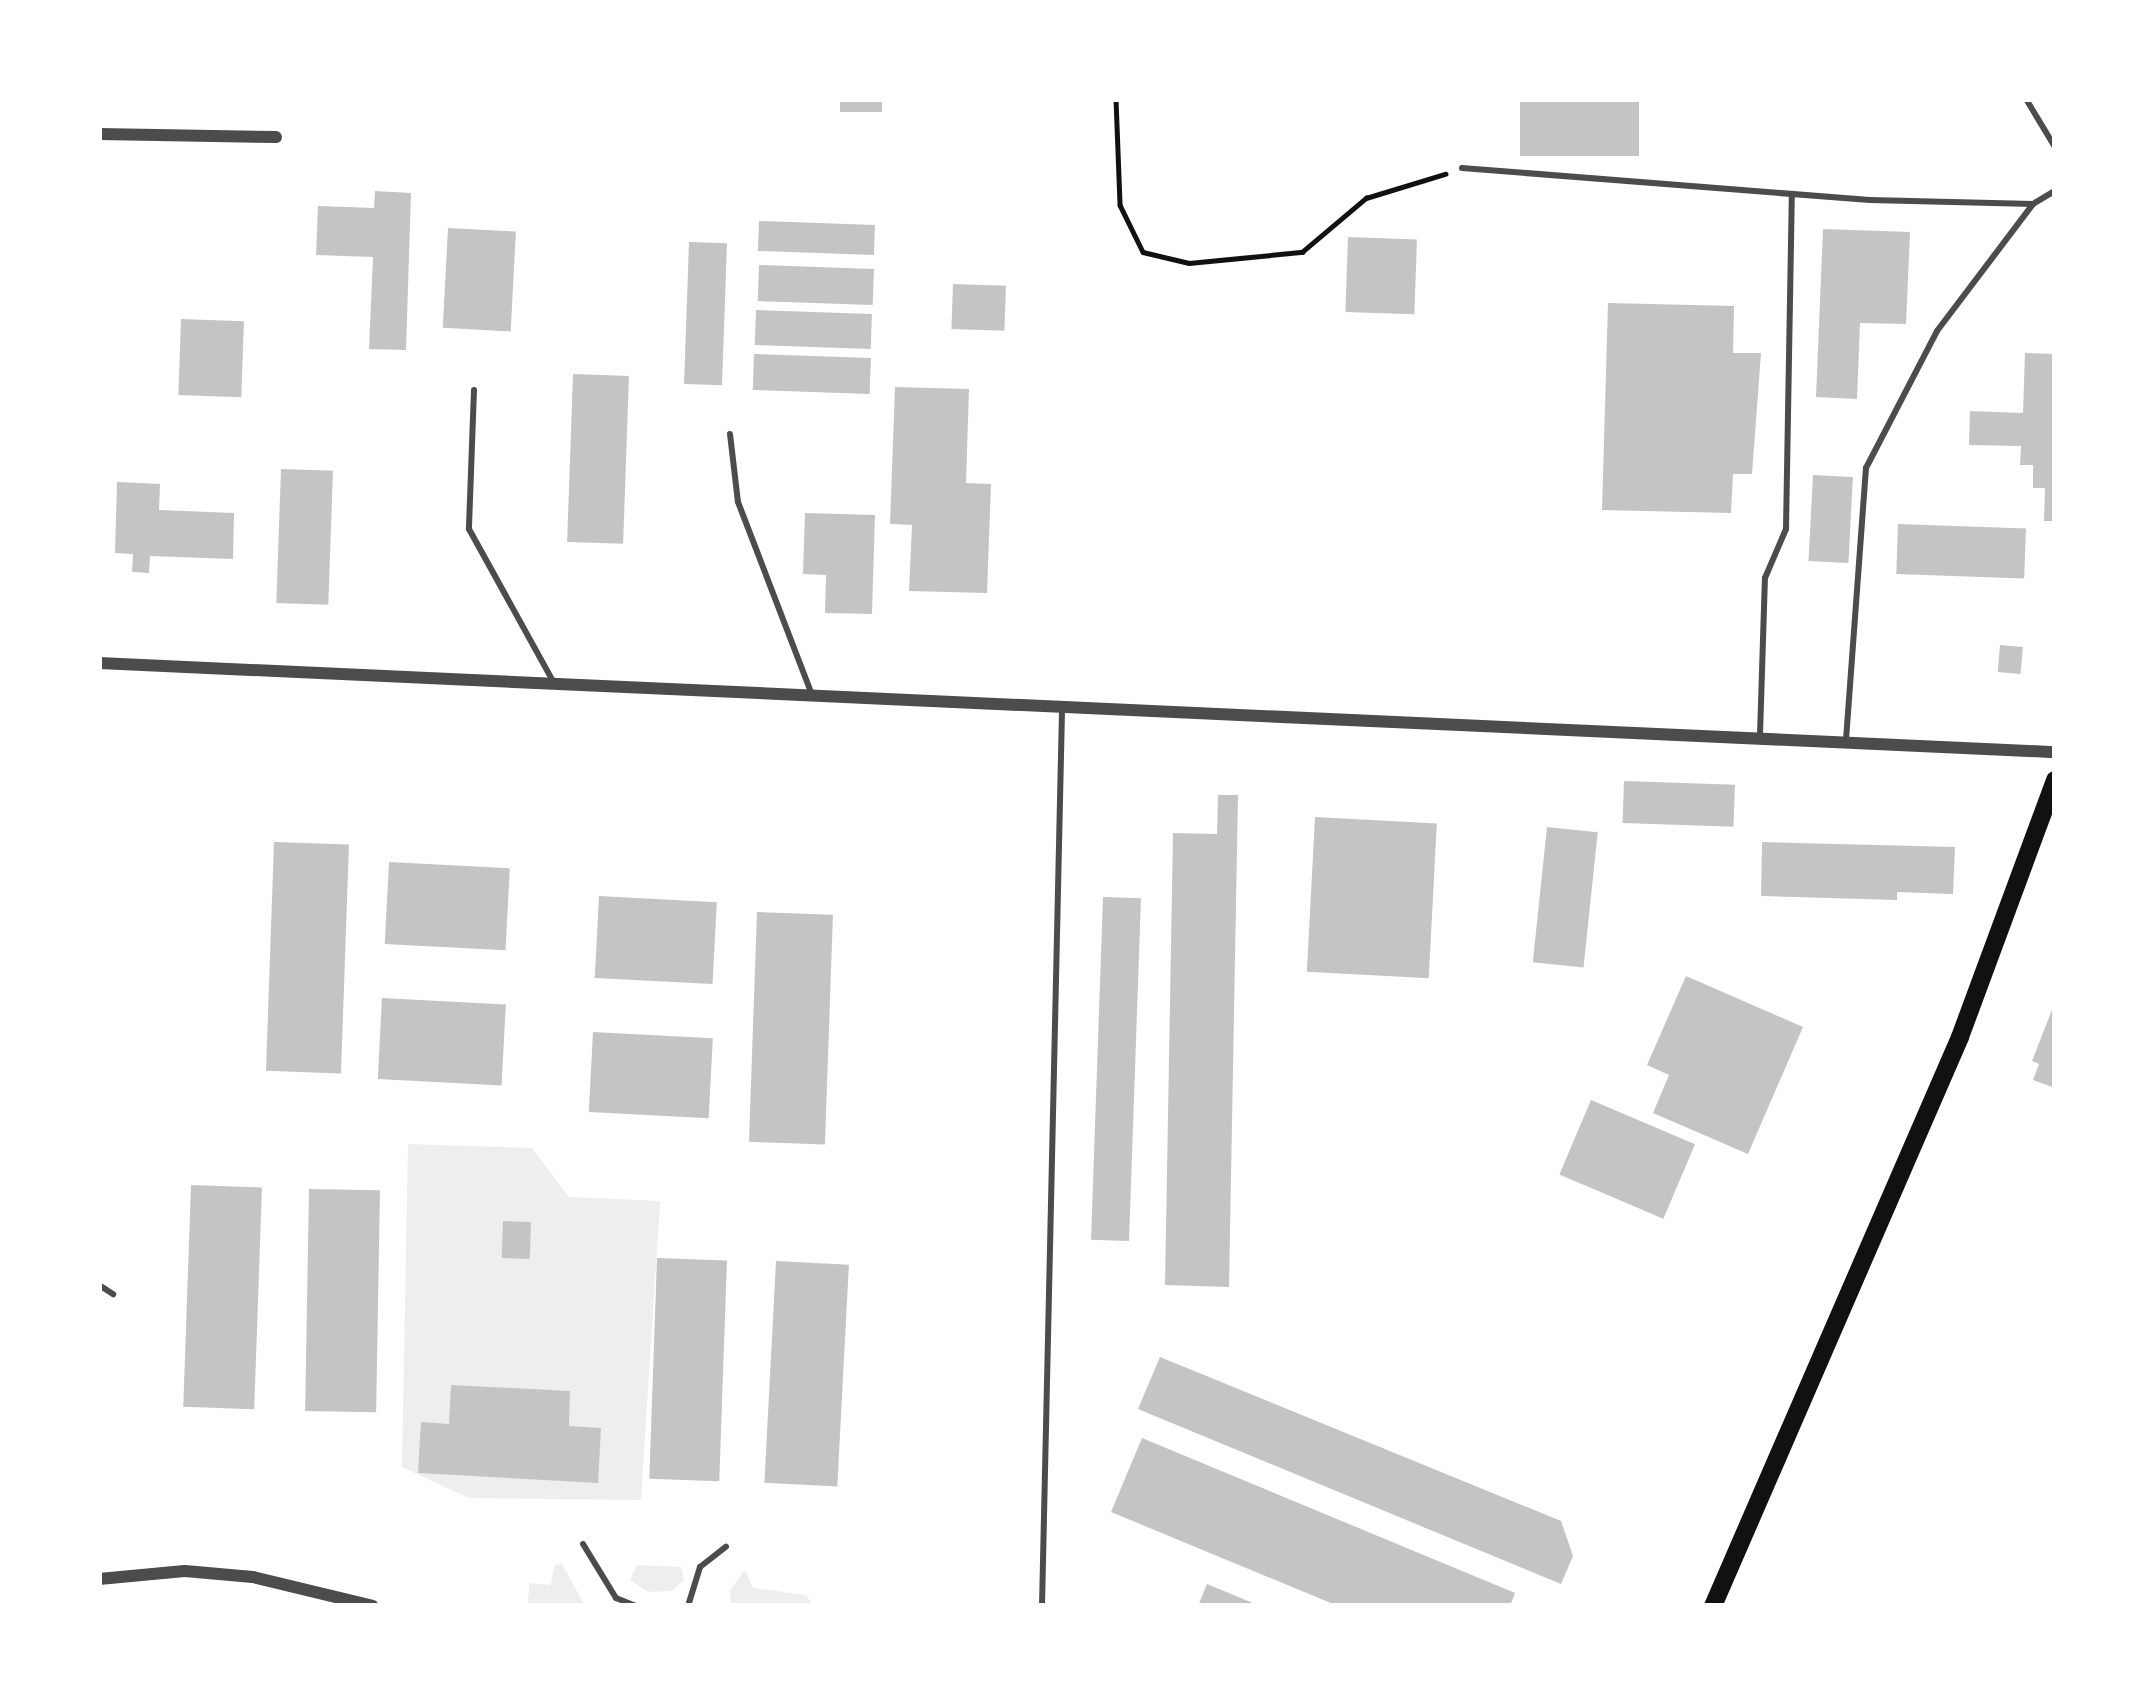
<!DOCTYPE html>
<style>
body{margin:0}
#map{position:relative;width:2154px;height:1705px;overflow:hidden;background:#fff;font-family:"PT Sans Narrow",sans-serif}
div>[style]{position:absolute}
.green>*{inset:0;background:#eee}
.building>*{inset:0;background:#c4c4c4;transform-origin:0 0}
.path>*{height:4.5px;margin:-2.25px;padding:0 2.25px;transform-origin:2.25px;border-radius:2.25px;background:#111}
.service>*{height:6px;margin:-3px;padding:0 3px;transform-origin:3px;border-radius:3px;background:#4c4c4c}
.minor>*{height:12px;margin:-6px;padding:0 6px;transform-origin:6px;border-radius:6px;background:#4c4c4c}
.trunk>*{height:18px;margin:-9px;padding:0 9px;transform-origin:9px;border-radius:9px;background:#111}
span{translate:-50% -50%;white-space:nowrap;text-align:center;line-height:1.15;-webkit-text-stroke:12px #fff;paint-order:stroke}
.frame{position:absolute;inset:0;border:102px solid #fff;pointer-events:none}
</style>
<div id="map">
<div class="green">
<div style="clip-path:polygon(408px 1144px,532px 1148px,569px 1197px,660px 1201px,641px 1500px,469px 1498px,402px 1467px)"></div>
<div style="clip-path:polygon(562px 1564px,585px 1606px,528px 1606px,529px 1583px,551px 1585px,554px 1566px)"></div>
<div style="clip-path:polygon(637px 1565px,681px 1567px,684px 1580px,672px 1591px,648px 1592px,630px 1580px)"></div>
<div style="clip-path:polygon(745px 1570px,753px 1588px,806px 1595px,814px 1606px,731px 1606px,730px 1590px)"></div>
</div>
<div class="building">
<div style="left:840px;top:99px;width:42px;height:13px"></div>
<div style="left:1520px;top:99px;width:119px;height:57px"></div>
<div style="clip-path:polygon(375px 191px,411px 193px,406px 350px,369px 349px,373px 257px,316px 255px,318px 206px,374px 208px)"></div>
<div style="left:759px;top:221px;width:116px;height:30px;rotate:2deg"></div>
<div style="left:448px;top:228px;width:68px;height:100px;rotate:3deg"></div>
<div style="clip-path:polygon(1823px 229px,1910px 232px,1906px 324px,1860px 323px,1857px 399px,1816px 397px)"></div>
<div style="left:1348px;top:237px;width:69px;height:75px;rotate:2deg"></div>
<div style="left:689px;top:242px;width:38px;height:142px;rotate:2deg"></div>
<div style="left:759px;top:265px;width:115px;height:36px;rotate:2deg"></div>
<div style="left:953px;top:284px;width:53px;height:45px;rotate:2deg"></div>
<div style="clip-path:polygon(1608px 303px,1734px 306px,1733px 353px,1761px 353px,1752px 474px,1733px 474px,1731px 513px,1602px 510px)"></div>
<div style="left:756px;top:310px;width:116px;height:35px;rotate:2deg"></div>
<div style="left:181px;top:319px;width:63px;height:76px;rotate:2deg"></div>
<div style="clip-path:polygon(2025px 353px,2055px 354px,2055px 521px,2044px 521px,2045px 488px,2033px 488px,2033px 465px,2020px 465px,2021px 446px,1969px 445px,1970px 411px,2023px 413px)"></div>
<div style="left:754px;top:354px;width:117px;height:36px;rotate:2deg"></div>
<div style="left:573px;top:374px;width:56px;height:168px;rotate:2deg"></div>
<div style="clip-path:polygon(895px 387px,969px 389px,966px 483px,991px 484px,987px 593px,909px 591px,912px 525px,890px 524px)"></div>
<div style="left:281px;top:469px;width:52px;height:134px;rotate:2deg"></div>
<div style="left:1813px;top:475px;width:40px;height:86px;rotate:3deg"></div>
<div style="clip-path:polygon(117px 482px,160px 484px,159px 510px,234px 513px,233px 559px,150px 556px,149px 573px,132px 572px,133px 554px,115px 553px)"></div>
<div style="clip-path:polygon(805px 513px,875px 515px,872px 614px,825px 613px,826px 575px,803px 574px)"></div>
<div style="left:1898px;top:524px;width:128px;height:50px;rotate:2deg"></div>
<div style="left:2000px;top:645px;width:23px;height:27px;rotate:5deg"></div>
<div style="left:1624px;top:781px;width:111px;height:42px;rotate:2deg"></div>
<div style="clip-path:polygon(1218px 795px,1238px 795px,1229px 1287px,1165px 1285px,1173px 833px,1217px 834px)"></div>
<div style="left:1315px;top:817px;width:122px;height:155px;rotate:3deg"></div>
<div style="left:1547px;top:827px;width:51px;height:136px;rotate:6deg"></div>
<div style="left:274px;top:842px;width:75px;height:229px;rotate:2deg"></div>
<div style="clip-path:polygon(1762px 842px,1955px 847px,1953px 894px,1897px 892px,1897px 900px,1761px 896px)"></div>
<div style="left:389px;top:862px;width:121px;height:82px;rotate:3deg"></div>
<div style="left:599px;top:896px;width:118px;height:82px;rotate:3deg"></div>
<div style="left:1103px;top:897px;width:38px;height:343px;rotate:2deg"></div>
<div style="left:757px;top:912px;width:76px;height:230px;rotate:2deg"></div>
<div style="clip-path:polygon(1686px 976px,1803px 1027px,1748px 1154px,1653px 1113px,1669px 1075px,1647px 1065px)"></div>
<div style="left:382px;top:998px;width:124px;height:81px;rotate:3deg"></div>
<div style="clip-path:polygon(2055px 1002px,2055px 1088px,2033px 1080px,2039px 1064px,2032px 1061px)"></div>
<div style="left:593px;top:1032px;width:120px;height:80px;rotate:3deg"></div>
<div style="left:1591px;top:1100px;width:113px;height:81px;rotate:23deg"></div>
<div style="left:191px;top:1185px;width:71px;height:222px;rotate:2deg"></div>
<div style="left:309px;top:1189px;width:71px;height:222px;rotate:1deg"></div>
<div style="left:503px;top:1221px;width:28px;height:37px;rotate:2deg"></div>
<div style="left:657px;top:1258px;width:70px;height:221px;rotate:2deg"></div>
<div style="left:776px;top:1261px;width:73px;height:222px;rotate:3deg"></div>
<div style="clip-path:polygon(1160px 1357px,1561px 1521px,1573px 1556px,1561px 1584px,1138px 1409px)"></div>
<div style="clip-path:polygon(451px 1385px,570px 1391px,569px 1426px,601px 1428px,598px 1483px,418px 1473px,421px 1422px,449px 1424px)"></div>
<div style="clip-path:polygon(1142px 1438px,1515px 1593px,1510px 1606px,1338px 1606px,1111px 1512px)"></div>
<div style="clip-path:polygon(1207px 1584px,1260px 1606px,1198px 1606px)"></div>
</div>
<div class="path">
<div style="left:1116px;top:99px;width:106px;rotate:87.8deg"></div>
<div style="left:1120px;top:205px;width:52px;rotate:63.9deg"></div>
<div style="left:1143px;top:252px;width:47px;rotate:13.4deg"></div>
<div style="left:1189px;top:263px;width:114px;rotate:-5.6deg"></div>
<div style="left:1302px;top:252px;width:84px;rotate:-40.2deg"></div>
<div style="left:1366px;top:198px;width:83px;rotate:-16.9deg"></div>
</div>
<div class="service">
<div style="left:2026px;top:99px;width:56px;rotate:58.9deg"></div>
<div style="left:1462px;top:168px;width:409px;rotate:4.5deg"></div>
<div style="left:1870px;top:200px;width:163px;rotate:1.4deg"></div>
<div style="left:2033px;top:204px;width:26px;rotate:-31deg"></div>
<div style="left:474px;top:390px;width:139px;rotate:92.1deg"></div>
<div style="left:469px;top:529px;width:174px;rotate:61.1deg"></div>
<div style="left:730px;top:434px;width:68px;rotate:83.3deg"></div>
<div style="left:738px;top:502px;width:204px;rotate:69deg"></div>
<div style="left:1760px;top:735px;width:157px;rotate:-88.2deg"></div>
<div style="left:1765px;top:578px;width:53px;rotate:-66.8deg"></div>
<div style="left:1786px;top:529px;width:332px;rotate:-89deg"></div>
<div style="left:1846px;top:740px;width:273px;rotate:-85.8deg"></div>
<div style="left:1866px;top:468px;width:154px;rotate:-62.6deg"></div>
<div style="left:1937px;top:331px;width:159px;rotate:-52.9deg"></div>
<div style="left:99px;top:1285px;width:17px;rotate:33deg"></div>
<div style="left:583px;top:1544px;width:63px;rotate:58.6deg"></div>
<div style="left:616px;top:1598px;width:22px;rotate:22deg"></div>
<div style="left:688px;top:1606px;width:41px;rotate:-72.9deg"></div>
<div style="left:700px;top:1567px;width:33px;rotate:-38deg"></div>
<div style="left:1042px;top:1606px;width:896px;rotate:-88.72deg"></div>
</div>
<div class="minor">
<div style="left:99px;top:134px;width:177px;rotate:1deg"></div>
<div style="left:99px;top:663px;width:1958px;rotate:2.61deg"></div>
<div style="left:99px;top:1579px;width:86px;rotate:-5.3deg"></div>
<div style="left:185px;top:1571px;width:68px;rotate:5deg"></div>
<div style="left:253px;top:1577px;width:123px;rotate:13.6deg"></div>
</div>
<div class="trunk">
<div style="left:1713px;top:1606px;width:620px;rotate:-66.53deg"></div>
<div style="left:1960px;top:1037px;width:274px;rotate:-69.7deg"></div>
</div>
<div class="frame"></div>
</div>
